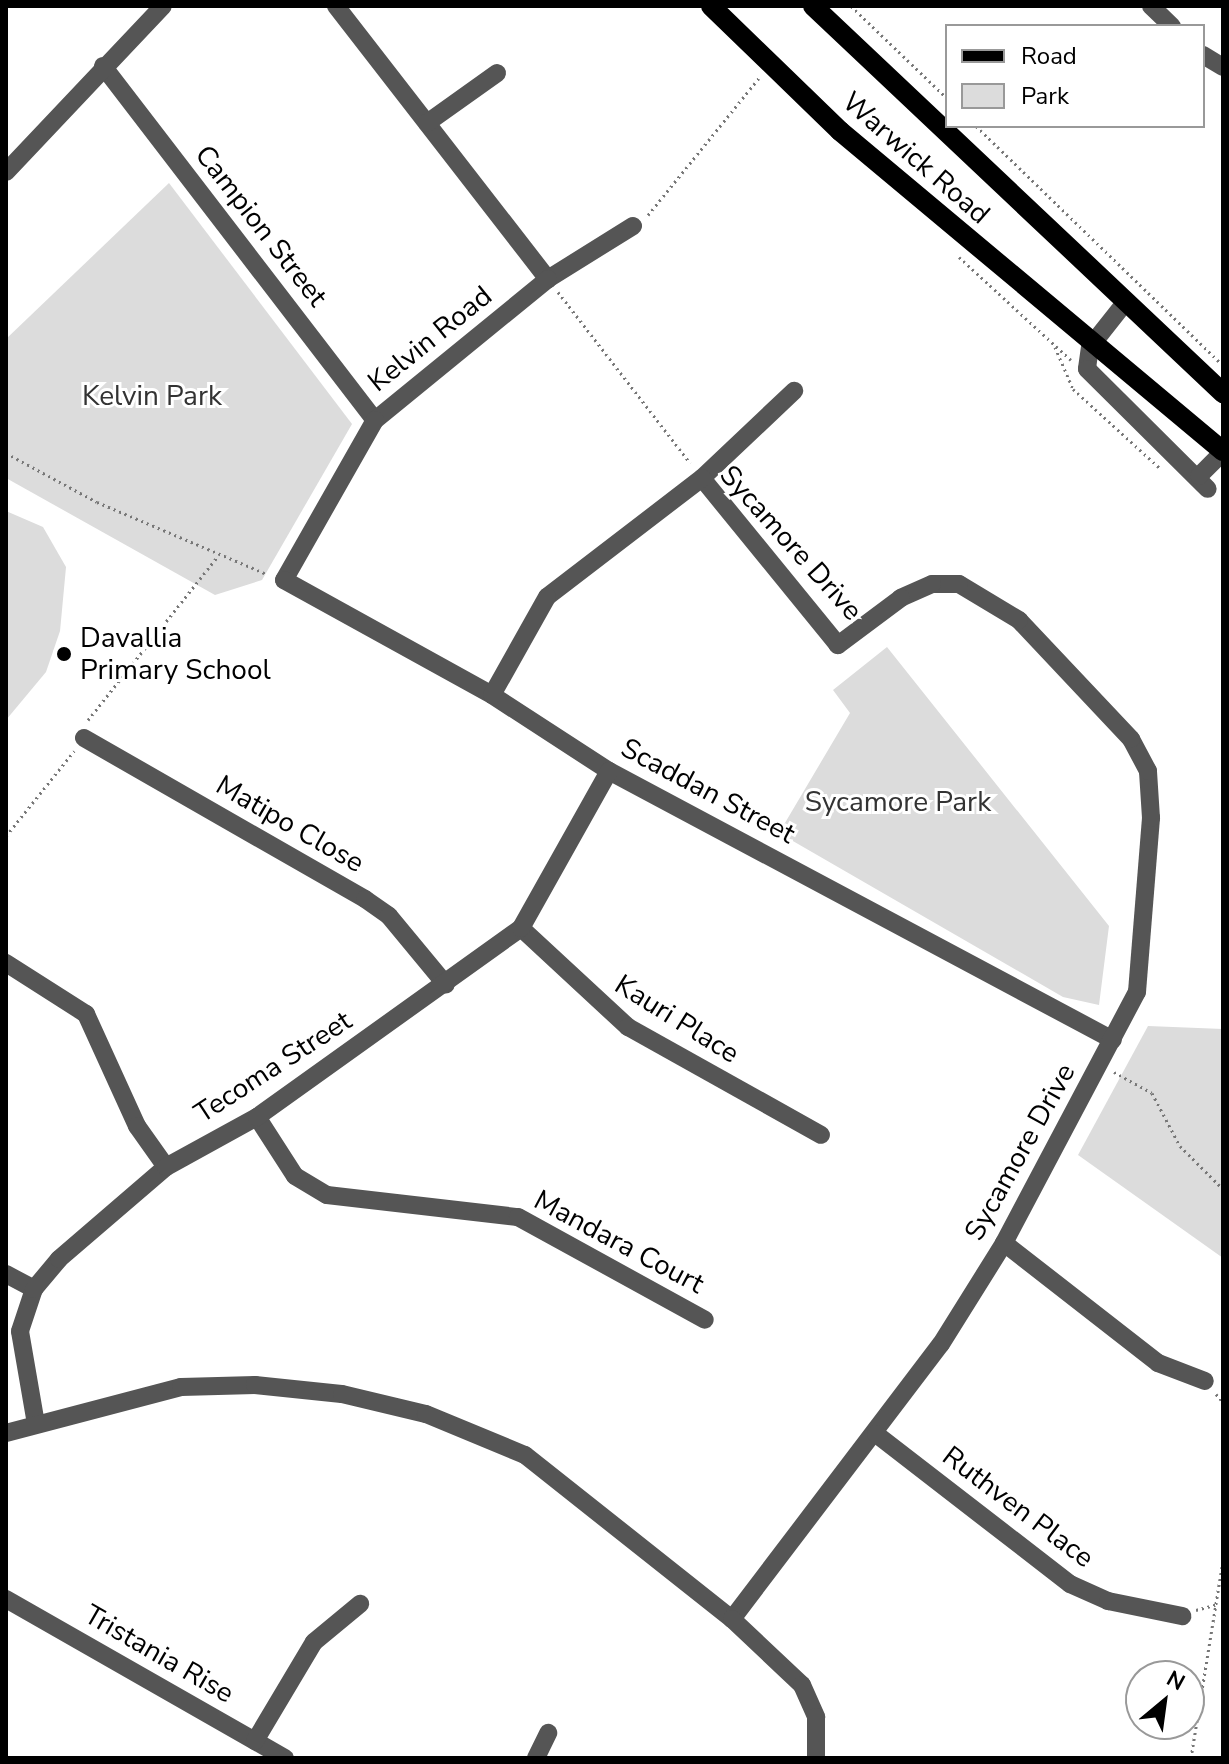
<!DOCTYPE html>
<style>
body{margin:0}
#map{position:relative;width:1229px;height:1764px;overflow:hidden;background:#fff;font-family:"Nunito Sans",sans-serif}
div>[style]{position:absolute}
.green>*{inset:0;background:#dcdcdc}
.path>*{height:3px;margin-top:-1.5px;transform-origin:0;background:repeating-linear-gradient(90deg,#777 0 2px,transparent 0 6px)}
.minor>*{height:18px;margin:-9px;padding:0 9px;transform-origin:9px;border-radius:9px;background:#555}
.major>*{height:20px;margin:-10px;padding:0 10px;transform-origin:10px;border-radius:10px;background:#000}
.dots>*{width:22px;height:22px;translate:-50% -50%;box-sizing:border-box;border:4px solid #fff;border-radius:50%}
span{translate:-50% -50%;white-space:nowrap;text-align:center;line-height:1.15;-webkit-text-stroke:6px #fff;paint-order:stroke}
.street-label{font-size:28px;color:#000}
.park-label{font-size:28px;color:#333}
.poi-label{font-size:28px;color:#000}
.left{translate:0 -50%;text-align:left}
.frame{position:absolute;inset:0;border:8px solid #000;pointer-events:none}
.legend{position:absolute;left:945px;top:24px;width:260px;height:104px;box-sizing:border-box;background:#fff;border:2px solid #999;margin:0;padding:10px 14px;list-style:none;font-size:24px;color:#000}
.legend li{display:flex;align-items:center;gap:16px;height:40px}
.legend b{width:40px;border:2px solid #999}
.north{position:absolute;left:1125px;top:1660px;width:80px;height:80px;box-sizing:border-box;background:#fff;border:2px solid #999;border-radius:50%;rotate:29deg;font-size:22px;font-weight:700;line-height:32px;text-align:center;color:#000}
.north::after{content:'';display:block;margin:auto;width:28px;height:36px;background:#000;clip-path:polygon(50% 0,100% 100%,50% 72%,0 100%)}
</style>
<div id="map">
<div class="green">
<div style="clip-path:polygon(169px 183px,352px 424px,262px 580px,215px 595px,6px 478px,6px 339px)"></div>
<div style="clip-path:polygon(6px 511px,43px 527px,66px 567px,60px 631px,46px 672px,6px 720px)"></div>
<div style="clip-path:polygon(887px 647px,1109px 926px,1099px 1005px,1063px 997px,779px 833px,850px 713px,833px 690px)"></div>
<div style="clip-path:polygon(1148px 1026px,1223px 1029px,1223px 1258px,1078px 1155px)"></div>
</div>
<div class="path">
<div style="left:851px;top:6px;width:133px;rotate:43.8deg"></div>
<div style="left:976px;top:126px;width:344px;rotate:44.1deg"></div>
<div style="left:648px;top:215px;width:176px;rotate:-51deg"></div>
<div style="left:959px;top:257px;width:152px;rotate:42.6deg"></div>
<div style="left:558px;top:292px;width:216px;rotate:52.3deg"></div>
<div style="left:1055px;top:347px;width:46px;rotate:66.8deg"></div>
<div style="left:1073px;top:389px;width:119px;rotate:42.3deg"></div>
<div style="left:6px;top:453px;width:103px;rotate:28.3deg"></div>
<div style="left:97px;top:502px;width:185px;rotate:23deg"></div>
<div style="left:88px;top:720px;width:209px;rotate:-51.6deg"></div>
<div style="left:6px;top:836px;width:109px;rotate:-51.3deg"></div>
<div style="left:1114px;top:1072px;width:43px;rotate:28.9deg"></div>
<div style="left:1152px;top:1093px;width:60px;rotate:62.2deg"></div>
<div style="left:1180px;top:1146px;width:61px;rotate:45deg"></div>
<div style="left:1216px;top:1394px;width:11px;rotate:49deg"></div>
<div style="left:1196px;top:1610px;width:20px;rotate:-15deg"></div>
<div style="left:1191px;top:1758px;width:201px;rotate:-80.8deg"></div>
</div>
<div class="minor">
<div style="left:336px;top:6px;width:346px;rotate:52.2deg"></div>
<div style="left:1151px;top:6px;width:29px;rotate:44deg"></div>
<div style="left:1203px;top:55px;width:23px;rotate:31deg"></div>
<div style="left:103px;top:66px;width:446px;rotate:52.5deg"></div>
<div style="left:427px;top:123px;width:86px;rotate:-35.5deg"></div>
<div style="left:6px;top:172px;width:228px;rotate:-46.6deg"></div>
<div style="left:633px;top:226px;width:100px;rotate:148.1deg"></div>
<div style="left:548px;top:279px;width:223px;rotate:140.8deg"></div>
<div style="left:375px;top:420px;width:184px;rotate:119.6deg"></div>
<div style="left:284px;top:580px;width:238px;rotate:28.9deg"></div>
<div style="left:492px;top:695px;width:140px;rotate:33deg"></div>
<div style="left:609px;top:771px;width:571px;rotate:28.09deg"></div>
<div style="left:1124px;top:304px;width:55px;rotate:128.3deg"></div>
<div style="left:1090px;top:347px;width:22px;rotate:98deg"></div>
<div style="left:1087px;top:369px;width:170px;rotate:44.8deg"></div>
<div style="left:1199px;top:476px;width:34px;rotate:-45deg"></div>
<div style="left:702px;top:478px;width:127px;rotate:-43.4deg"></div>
<div style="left:84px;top:738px;width:324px;rotate:29.8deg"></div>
<div style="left:365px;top:899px;width:29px;rotate:35deg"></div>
<div style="left:389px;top:916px;width:89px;rotate:50.4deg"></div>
<div style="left:521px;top:928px;width:146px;rotate:42.8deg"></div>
<div style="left:628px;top:1027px;width:221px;rotate:29.2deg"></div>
<div style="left:6px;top:963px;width:95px;rotate:32.5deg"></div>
<div style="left:86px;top:1014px;width:123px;rotate:65.5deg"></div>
<div style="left:137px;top:1126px;width:50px;rotate:54.7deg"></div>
<div style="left:257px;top:1117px;width:70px;rotate:57.2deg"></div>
<div style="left:295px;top:1176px;width:37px;rotate:31deg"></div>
<div style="left:327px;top:1195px;width:192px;rotate:6.6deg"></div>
<div style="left:518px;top:1217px;width:213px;rotate:28.8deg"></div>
<div style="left:1004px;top:1243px;width:195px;rotate:37.9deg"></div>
<div style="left:1158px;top:1363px;width:50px;rotate:21deg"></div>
<div style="left:6px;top:1274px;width:32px;rotate:28deg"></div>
<div style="left:36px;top:1424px;width:94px;rotate:-99.8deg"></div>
<div style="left:20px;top:1331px;width:44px;rotate:-71.6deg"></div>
<div style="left:34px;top:1289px;width:39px;rotate:-50deg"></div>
<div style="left:59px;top:1259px;width:141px;rotate:-40.7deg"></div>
<div style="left:166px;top:1167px;width:104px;rotate:-28.8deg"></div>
<div style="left:257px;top:1117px;width:325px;rotate:-35.6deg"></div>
<div style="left:521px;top:928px;width:180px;rotate:-60.7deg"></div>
<div style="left:6px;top:1433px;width:181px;rotate:-14.7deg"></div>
<div style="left:181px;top:1387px;width:74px;rotate:-1.5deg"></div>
<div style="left:255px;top:1385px;width:87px;rotate:5.9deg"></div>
<div style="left:342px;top:1394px;width:86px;rotate:13.4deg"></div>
<div style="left:426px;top:1414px;width:107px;rotate:22.5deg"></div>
<div style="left:525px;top:1455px;width:264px;rotate:38.4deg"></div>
<div style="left:732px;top:1619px;width:345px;rotate:-52.8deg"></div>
<div style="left:941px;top:1344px;width:119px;rotate:-58deg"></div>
<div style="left:1004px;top:1243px;width:284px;rotate:-62.1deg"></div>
<div style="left:1137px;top:992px;width:175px;rotate:-85.4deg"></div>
<div style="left:1151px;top:818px;width:47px;rotate:-93.7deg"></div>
<div style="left:1148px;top:771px;width:36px;rotate:-118deg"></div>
<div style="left:1131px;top:739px;width:163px;rotate:-133.3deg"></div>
<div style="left:1019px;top:620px;width:70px;rotate:-149deg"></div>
<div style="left:959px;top:584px;width:27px;rotate:180deg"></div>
<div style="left:932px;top:584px;width:34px;rotate:156deg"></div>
<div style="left:901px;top:598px;width:79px;rotate:143.3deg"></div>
<div style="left:838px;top:645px;width:215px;rotate:-129.2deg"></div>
<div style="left:702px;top:478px;width:195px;rotate:142.5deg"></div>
<div style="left:547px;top:597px;width:112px;rotate:119.3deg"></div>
<div style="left:876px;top:1434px;width:245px;rotate:37.7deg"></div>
<div style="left:1070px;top:1584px;width:42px;rotate:24.1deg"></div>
<div style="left:1108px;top:1601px;width:76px;rotate:11.5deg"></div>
<div style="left:6px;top:1599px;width:321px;rotate:29.7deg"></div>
<div style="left:732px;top:1619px;width:96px;rotate:43.3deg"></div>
<div style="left:802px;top:1685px;width:35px;rotate:66deg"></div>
<div style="left:816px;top:1717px;width:41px;rotate:90deg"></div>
<div style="left:255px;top:1741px;width:115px;rotate:-59.2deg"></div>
<div style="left:314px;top:1642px;width:60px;rotate:-39.6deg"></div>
<div style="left:536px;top:1758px;width:28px;rotate:-64deg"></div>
</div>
<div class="major">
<div style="left:711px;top:6px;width:180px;rotate:44.1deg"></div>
<div style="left:840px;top:131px;width:499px;rotate:39.9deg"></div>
<div style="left:813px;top:6px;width:564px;rotate:43.35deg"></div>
</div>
<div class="dots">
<div style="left:64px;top:654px;background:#000"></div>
</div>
<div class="street-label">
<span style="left:916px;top:158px;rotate:41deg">Warwick Road</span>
<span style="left:261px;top:226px;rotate:52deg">Campion Street</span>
<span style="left:430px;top:339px;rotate:-39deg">Kelvin Road</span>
<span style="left:791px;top:543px;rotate:48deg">Sycamore Drive</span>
<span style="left:708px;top:791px;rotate:28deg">Scaddan Street</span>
<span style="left:290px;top:824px;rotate:30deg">Matipo Close</span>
<span style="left:677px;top:1019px;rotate:32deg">Kauri Place</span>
<span style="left:273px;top:1067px;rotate:-33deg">Tecoma Street</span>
<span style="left:1020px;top:1152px;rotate:-61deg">Sycamore Drive</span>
<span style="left:619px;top:1242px;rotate:28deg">Mandara Court</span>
<span style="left:1018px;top:1507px;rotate:37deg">Ruthven Place</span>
<span style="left:159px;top:1654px;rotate:30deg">Tristania Rise</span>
</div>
<div class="park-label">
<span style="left:152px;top:396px">Kelvin Park</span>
<span style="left:898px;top:802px">Sycamore Park</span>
</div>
<div class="poi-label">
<span class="left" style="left:80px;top:654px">Davallia<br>Primary School</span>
</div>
<div class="frame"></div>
<ul class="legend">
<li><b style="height:10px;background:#000"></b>Road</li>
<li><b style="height:22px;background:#dcdcdc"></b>Park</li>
</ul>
<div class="north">N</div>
</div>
